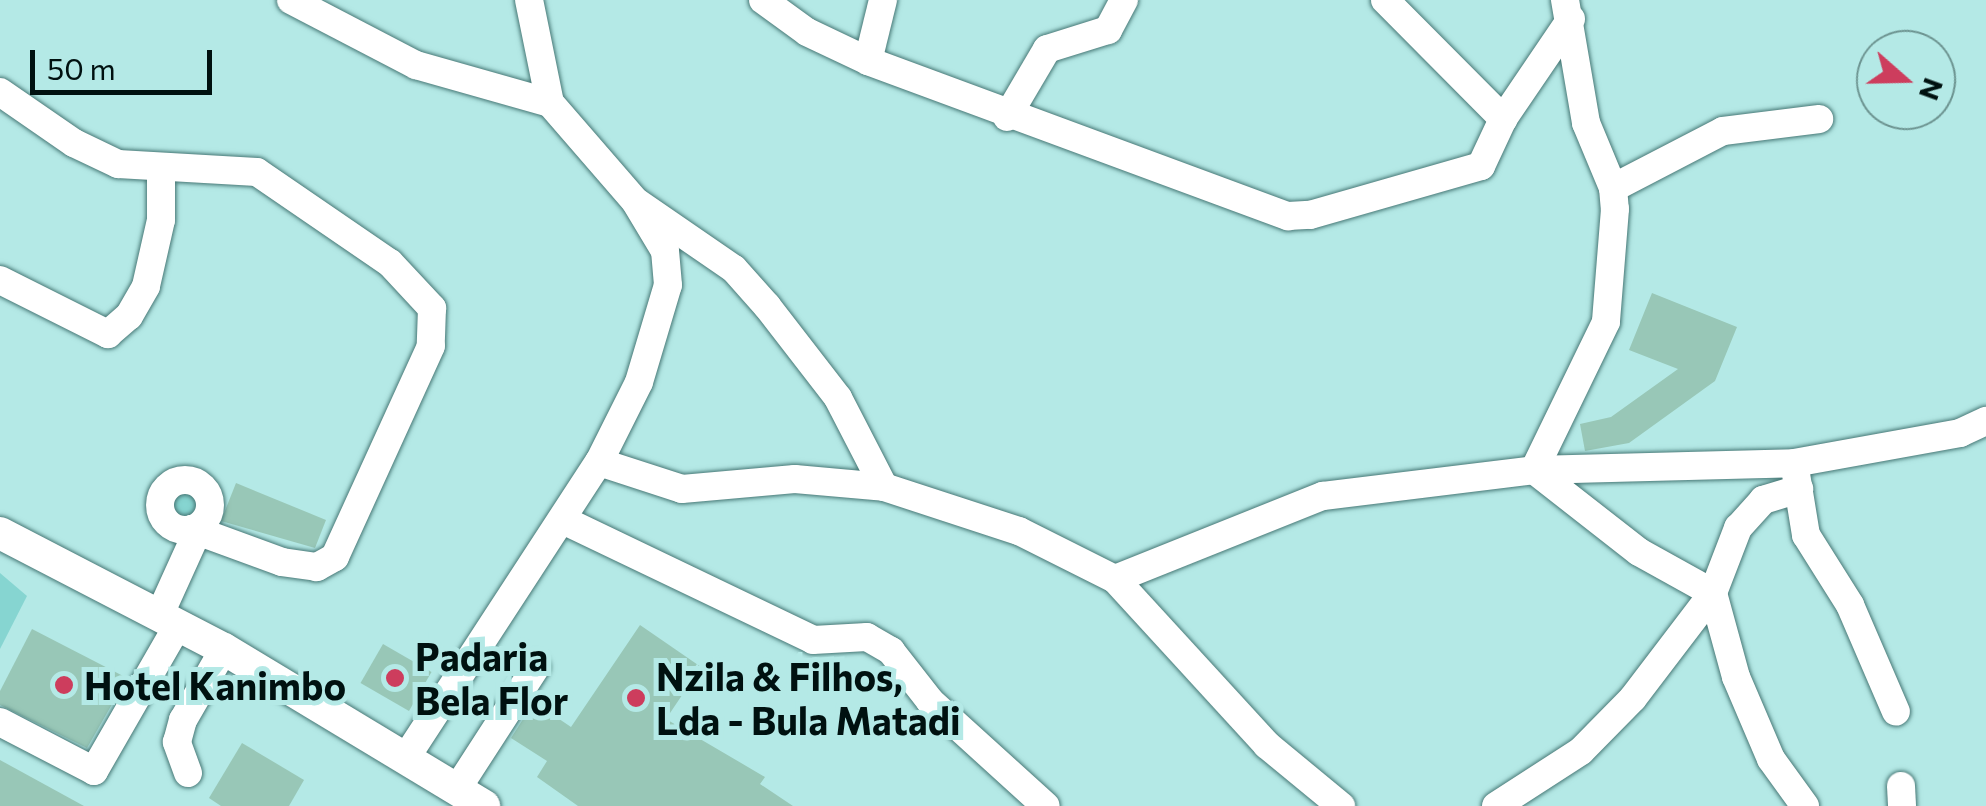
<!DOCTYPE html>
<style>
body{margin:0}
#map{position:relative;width:1986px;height:806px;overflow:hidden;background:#b4e9e6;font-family:Commissioner,sans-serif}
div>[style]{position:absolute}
.green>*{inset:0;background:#86d5d1}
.round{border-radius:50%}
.building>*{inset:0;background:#98c7b7;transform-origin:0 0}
.roads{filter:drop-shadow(0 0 2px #477876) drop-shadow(0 0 2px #477876)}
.minor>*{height:28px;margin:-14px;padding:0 14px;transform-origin:14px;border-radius:14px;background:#fff}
.minor>.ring{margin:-14px;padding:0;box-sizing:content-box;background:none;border:28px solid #fff;border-radius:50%}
.major>*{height:32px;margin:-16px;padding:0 16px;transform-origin:16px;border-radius:16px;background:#fff}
.dots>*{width:28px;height:28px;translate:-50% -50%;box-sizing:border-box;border:5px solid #b4e9e6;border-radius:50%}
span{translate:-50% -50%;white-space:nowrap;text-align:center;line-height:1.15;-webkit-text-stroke:10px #b4e9e6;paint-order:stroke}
.poi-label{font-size:38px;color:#001110;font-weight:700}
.left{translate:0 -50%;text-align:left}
.north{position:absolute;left:1856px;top:30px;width:100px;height:100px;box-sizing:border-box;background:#b4e9e6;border:2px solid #6c9390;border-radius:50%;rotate:110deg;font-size:28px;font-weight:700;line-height:40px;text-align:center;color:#001110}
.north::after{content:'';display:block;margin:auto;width:35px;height:45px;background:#cd3d5d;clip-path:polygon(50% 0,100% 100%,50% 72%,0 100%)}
.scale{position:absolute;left:30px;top:50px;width:182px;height:45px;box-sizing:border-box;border:5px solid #001110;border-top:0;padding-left:12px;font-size:30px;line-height:35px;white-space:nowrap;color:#001110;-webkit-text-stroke:8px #b4e9e6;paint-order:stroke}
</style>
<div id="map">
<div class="green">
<div class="round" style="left:169px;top:489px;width:32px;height:32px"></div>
<div style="clip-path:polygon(0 573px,27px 596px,0 649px)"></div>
</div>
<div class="building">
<div style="clip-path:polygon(1652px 293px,1737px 327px,1715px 381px,1629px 443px,1585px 451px,1580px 424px,1611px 417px,1678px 369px,1629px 350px)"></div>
<div style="clip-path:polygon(236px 483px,326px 520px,315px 548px,221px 521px)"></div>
<div style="clip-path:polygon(640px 625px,701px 667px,666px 719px,765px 777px,760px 784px,793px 806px,578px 806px,537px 777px,547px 761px,511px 738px,534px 702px,571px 727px)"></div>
<div style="clip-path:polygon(32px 629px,127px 678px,87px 748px,0 705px,0 691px)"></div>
<div style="left:383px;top:644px;width:56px;height:45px;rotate:30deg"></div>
<div style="clip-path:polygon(242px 743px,304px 780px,289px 806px,221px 806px,209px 798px)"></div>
<div style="clip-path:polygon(0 760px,84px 806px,0 806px)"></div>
</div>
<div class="roads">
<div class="minor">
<div style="left:291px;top:0;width:141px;rotate:27.5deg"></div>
<div style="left:416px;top:65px;width:139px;rotate:15.8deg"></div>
<div style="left:763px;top:0;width:54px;rotate:36deg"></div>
<div style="left:807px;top:32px;width:68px;rotate:25.4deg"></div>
<div style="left:868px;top:61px;width:448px;rotate:20.3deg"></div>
<div style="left:1288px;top:216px;width:22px;rotate:-3deg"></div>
<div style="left:1310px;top:215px;width:178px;rotate:-16deg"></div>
<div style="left:1481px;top:166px;width:52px;rotate:-64.9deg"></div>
<div style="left:1503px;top:119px;width:121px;rotate:-55.8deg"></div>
<div style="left:1385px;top:0;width:168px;rotate:45.2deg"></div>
<div style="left:1565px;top:0;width:125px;rotate:80.3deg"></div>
<div style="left:1586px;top:123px;width:70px;rotate:67.4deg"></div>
<div style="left:1613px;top:188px;width:21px;rotate:85deg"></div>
<div style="left:1615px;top:209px;width:113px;rotate:94.6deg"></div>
<div style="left:1606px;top:322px;width:165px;rotate:115.9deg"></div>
<div style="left:1534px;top:470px;width:133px;rotate:38deg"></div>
<div style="left:1639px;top:552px;width:85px;rotate:29deg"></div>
<div style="left:1713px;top:593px;width:87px;rotate:74.7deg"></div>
<div style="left:1736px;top:677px;width:89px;rotate:66.9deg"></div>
<div style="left:1771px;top:759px;width:58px;rotate:54.1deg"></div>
<div style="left:868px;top:61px;width:63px;rotate:-76.2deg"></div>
<div style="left:0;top:92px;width:90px;rotate:34.6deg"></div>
<div style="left:74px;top:143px;width:49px;rotate:25.5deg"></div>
<div style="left:118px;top:164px;width:139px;rotate:3.3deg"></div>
<div style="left:257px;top:172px;width:161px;rotate:34.4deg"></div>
<div style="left:390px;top:263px;width:62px;rotate:47deg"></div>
<div style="left:432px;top:308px;width:38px;rotate:92deg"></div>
<div style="left:431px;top:346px;width:232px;rotate:114.5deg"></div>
<div style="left:335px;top:557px;width:21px;rotate:151deg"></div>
<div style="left:317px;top:567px;width:35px;rotate:-172deg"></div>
<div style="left:282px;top:562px;width:96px;rotate:-159.9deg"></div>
<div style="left:192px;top:529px;width:10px;rotate:79deg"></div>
<div style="left:194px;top:539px;width:82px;rotate:114.4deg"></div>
<div style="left:1007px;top:117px;width:79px;rotate:-59.5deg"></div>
<div style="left:1047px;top:49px;width:64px;rotate:-17.3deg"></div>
<div style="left:1108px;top:30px;width:34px;rotate:-62deg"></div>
<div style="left:1613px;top:188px;width:124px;rotate:-27.4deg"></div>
<div style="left:1723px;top:131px;width:97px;rotate:-7.1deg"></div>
<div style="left:638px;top:203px;width:116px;rotate:34.5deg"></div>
<div style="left:734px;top:269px;width:50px;rotate:48.3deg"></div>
<div style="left:767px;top:306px;width:116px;rotate:52.3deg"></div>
<div style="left:838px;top:398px;width:100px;rotate:62.7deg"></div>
<div style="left:0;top:280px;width:121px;rotate:26.6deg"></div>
<div style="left:108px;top:334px;width:28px;rotate:-41deg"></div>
<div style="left:129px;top:316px;width:34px;rotate:-60deg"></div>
<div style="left:146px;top:286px;width:68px;rotate:-77.2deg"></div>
<div style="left:161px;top:220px;width:53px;rotate:-90deg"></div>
<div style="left:599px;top:462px;width:87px;rotate:18deg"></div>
<div style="left:682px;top:489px;width:113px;rotate:-5.1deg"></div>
<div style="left:795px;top:479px;width:89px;rotate:5.1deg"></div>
<div style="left:884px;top:487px;width:142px;rotate:18.1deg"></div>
<div style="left:1019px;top:531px;width:107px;rotate:26.6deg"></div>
<div style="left:1115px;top:579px;width:224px;rotate:-21.8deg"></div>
<div style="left:1323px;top:496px;width:213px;rotate:-7deg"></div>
<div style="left:1534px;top:470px;width:260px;rotate:-1.5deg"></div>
<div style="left:1794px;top:463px;width:169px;rotate:-10.2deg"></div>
<div style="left:1960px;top:433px;width:29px;rotate:-25deg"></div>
<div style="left:1796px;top:474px;width:62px;rotate:80.7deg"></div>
<div style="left:1806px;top:535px;width:83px;rotate:57.8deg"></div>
<div style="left:1850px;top:605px;width:116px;rotate:66.7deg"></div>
<div class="ring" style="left:160px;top:480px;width:22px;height:22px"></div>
<div style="left:563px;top:520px;width:277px;rotate:25.6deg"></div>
<div style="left:813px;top:640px;width:54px;rotate:-3.2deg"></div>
<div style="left:867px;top:637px;width:28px;rotate:30deg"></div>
<div style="left:891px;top:651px;width:63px;rotate:52deg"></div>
<div style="left:930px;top:701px;width:156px;rotate:42.2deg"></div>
<div style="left:1115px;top:579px;width:225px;rotate:47.5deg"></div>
<div style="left:1267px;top:745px;width:96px;rotate:39.5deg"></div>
<div style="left:0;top:722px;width:106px;rotate:27.5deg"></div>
<div style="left:94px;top:771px;width:168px;rotate:-60.1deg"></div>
<div style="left:407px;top:756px;width:351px;rotate:-56.9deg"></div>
<div style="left:599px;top:462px;width:89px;rotate:-63.4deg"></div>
<div style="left:639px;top:382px;width:101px;rotate:-73.4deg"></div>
<div style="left:668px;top:285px;width:34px;rotate:-95deg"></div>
<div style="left:665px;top:251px;width:58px;rotate:-121deg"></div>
<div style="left:635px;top:201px;width:130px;rotate:-130.9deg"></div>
<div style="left:550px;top:103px;width:105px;rotate:-101.5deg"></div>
<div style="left:188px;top:773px;width:33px;rotate:-110deg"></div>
<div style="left:177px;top:742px;width:23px;rotate:-75deg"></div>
<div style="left:183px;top:720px;width:82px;rotate:-60deg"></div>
<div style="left:1901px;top:786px;width:20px;rotate:87deg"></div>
<div style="left:457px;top:789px;width:145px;rotate:-57.1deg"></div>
<div style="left:1496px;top:806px;width:101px;rotate:-32.9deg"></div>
<div style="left:1581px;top:751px;width:74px;rotate:-45.5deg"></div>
<div style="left:1633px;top:698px;width:132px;rotate:-52.7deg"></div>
<div style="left:1713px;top:593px;width:70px;rotate:-69deg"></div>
<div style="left:1738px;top:528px;width:38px;rotate:-48deg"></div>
<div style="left:1763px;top:500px;width:38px;rotate:-17deg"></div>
</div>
<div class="major">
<div style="left:0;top:533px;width:252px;rotate:27.4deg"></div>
<div style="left:224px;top:649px;width:304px;rotate:31.1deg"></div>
</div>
</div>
<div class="dots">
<div style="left:395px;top:678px;background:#cd3d5d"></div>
<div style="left:64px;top:685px;background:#cd3d5d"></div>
<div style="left:636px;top:698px;background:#cd3d5d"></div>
</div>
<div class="poi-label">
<span class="left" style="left:415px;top:678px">Padaria<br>Bela Flor</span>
<span class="left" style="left:656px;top:698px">Nzila &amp; Filhos,<br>Lda - Bula Matadi</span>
<span class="left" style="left:84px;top:685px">Hotel Kanimbo</span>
</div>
<div class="north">N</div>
<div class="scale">50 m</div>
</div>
